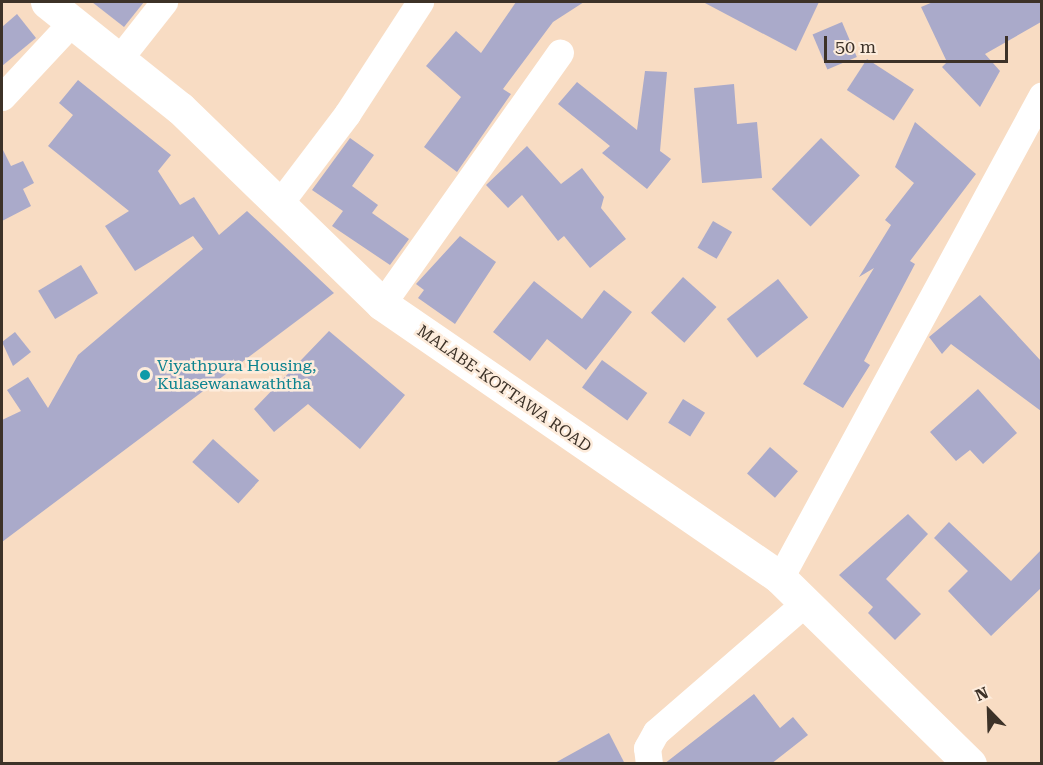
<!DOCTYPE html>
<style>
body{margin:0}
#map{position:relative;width:1043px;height:765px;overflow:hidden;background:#f8dcc3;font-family:"Roboto Serif",serif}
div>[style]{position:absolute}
.building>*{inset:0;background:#aaaaca;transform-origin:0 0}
.street>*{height:27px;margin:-13.5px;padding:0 13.5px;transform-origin:13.5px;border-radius:13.5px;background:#fff}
.secondary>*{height:33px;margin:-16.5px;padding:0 16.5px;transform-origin:16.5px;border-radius:16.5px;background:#fff}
.dots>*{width:16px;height:16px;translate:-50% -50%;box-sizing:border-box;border:3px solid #fdecdc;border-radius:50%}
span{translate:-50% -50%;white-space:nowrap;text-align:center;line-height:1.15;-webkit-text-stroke:5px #fdecdc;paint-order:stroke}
.culture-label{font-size:16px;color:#0d838f}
.left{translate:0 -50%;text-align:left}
.street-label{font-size:16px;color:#3d3228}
.frame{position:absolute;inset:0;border:3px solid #3d3228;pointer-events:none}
.north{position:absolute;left:959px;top:681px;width:60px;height:60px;-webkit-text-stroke:4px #fdecdc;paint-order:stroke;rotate:337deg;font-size:16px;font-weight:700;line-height:24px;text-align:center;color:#3d3228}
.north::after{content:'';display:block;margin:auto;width:21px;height:27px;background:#3d3228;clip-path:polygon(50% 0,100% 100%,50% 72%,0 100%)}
.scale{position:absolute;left:824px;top:36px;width:184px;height:27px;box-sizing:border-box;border:3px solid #3d3228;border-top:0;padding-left:8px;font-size:18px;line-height:21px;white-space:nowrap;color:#3d3228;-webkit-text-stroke:4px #fdecdc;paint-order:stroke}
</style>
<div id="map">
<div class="building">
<div style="clip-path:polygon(92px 2px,144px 2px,124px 27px)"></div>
<div style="clip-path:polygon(516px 2px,584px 2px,553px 22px,503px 89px,511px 94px,457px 172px,424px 147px,461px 97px,426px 66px,456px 31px,481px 53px)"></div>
<div style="clip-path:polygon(703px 2px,819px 2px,796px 51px)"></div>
<div style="clip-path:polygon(933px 2px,1041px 2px,1041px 22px,985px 54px,1000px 71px,980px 107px,942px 67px,947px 62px,921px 7px)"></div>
<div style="clip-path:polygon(17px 14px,36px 38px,2px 66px,2px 27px)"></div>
<div style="left:842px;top:22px;width:38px;height:32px;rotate:67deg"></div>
<div style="left:867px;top:59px;width:56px;height:37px;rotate:33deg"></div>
<div style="clip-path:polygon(645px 71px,667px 72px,660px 151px,671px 159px,647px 189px,602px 153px,610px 146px,558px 104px,577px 82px,637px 130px)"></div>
<div style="clip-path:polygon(78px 80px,171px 155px,158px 171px,180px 205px,194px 197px,219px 235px,247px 211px,334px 293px,2px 542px,2px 420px,21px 411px,7px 390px,28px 377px,48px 408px,78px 355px,203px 249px,193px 236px,135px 271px,105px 226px,129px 211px,48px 146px,73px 115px,59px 103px)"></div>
<div style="clip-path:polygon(734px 84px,737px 124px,757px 122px,762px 178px,702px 183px,694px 88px)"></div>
<div style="clip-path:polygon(915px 122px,976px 174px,910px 261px,915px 264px,864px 361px,870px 365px,843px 408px,803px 384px,874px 268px,859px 277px,891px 225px,885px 220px,914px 183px,895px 167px)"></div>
<div style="clip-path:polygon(350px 138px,374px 155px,352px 186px,378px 205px,372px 213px,409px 239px,390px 265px,332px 226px,343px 211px,312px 190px)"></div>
<div style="left:821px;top:138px;width:54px;height:71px;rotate:44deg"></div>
<div style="clip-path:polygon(527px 146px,561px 184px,582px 168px,604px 197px,601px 208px,626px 239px,590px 268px,564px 236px,558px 241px,522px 195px,508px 208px,486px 185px)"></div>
<div style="clip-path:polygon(2px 148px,11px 166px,23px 161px,34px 183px,23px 189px,31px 206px,2px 221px)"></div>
<div style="left:713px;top:221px;width:22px;height:31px;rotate:30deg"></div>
<div style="clip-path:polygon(460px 236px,496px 262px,455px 324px,418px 298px,424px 290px,416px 284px)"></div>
<div style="left:81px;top:265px;width:33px;height:50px;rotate:59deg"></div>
<div style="left:683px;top:277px;width:45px;height:48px;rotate:42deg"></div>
<div style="left:778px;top:279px;width:49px;height:65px;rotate:52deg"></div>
<div style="clip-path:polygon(534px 281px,582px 319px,604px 290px,632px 312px,586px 370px,547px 339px,530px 361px,493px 332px)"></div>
<div style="clip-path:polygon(980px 295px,1041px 361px,1041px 411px,951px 344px,942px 354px,929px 337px)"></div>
<div style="clip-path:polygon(329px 331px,405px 395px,360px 449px,308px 404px,274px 432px,254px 409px)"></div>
<div style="clip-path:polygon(15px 332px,31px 352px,13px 366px,2px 342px)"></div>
<div style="left:602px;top:360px;width:56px;height:34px;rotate:36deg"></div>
<div style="clip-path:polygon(978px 389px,1017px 433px,983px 464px,970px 450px,956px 461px,930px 432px)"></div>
<div style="left:683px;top:399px;width:26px;height:28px;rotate:32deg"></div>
<div style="left:213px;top:439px;width:62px;height:31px;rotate:42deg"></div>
<div style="left:770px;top:447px;width:37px;height:35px;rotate:41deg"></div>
<div style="clip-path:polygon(908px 514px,928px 534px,886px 579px,921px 614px,895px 640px,868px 613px,873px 607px,839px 575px)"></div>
<div style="clip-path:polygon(949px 522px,1011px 581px,1041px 550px,1041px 588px,991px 636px,948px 591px,968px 571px,934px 538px)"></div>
<div style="clip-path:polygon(754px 694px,780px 728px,793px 717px,808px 735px,771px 764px,664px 764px)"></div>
<div style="clip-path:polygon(609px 733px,625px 764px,553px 764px)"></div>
</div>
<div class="street">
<div style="left:119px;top:59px;width:73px;rotate:-51.7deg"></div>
<div style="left:2px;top:97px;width:103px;rotate:-47deg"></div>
<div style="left:279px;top:204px;width:113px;rotate:-52.9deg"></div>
<div style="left:347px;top:114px;width:134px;rotate:-56.9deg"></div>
<div style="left:382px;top:304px;width:308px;rotate:-54.7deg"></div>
<div style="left:780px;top:578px;width:549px;rotate:-61.52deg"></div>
<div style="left:649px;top:764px;width:16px;rotate:-97deg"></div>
<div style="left:647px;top:748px;width:18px;rotate:-61deg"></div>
<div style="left:656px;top:732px;width:197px;rotate:-40.9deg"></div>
</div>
<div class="secondary">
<div style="left:47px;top:2px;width:170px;rotate:38.6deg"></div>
<div style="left:180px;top:108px;width:281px;rotate:44.1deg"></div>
<div style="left:382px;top:304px;width:483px;rotate:34.5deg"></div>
<div style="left:780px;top:578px;width:266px;rotate:44.4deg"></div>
</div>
<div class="dots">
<div style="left:145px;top:375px;background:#0f9aa8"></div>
</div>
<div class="culture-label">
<span class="left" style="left:157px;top:375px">Viyathpura Housing,<br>Kulasewanawaththa</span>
</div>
<div class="street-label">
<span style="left:504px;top:389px;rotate:35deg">MALABE-KOTTAWA ROAD</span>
</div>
<div class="frame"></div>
<div class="north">N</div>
<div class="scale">50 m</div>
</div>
